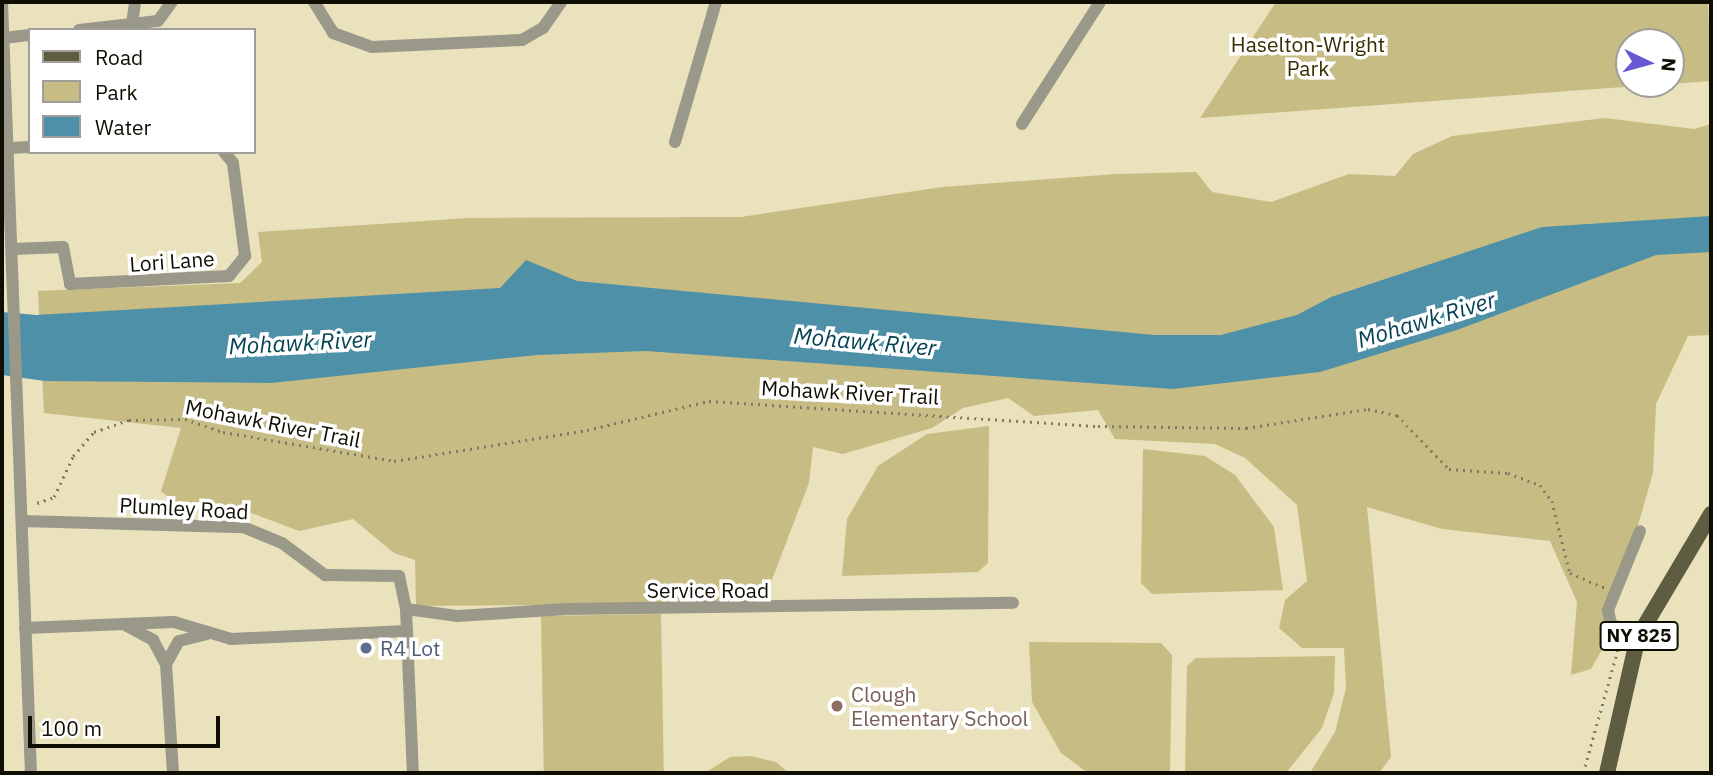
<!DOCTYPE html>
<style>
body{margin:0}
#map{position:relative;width:1713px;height:775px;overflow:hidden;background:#e9e2bd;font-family:"IBM Plex Sans",sans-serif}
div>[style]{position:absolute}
.green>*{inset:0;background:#c8bc85;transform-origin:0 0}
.water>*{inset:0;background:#4e90a7}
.path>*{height:2.5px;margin-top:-1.25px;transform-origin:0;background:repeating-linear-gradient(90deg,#7f7a62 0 2px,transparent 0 7px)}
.minor>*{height:12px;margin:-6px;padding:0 6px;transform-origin:6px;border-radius:6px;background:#999889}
.major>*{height:16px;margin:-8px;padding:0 8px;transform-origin:8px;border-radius:8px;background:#5e5c41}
.dots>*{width:19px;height:19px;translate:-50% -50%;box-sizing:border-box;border:4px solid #fff;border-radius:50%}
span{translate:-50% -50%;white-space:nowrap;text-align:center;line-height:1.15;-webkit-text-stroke:7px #fff;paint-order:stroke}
.shield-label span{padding:2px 5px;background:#fff;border:2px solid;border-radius:5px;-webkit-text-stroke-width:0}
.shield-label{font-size:19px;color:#100d03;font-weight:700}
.park-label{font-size:21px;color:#382f00}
.street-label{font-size:21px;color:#100d03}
.service-label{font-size:21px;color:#4e5e75}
.left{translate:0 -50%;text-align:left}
.education-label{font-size:21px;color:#785e54}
.water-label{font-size:23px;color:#054253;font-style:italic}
.frame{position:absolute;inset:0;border:4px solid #100d03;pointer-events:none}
.legend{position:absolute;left:28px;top:28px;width:228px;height:126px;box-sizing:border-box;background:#fff;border:2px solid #9f9e9a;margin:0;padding:9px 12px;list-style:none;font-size:21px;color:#100d03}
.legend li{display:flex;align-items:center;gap:14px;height:35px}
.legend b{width:35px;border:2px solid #9f9e9a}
.north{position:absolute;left:1615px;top:28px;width:70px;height:70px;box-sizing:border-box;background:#fff;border:2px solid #9f9e9a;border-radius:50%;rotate:95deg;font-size:19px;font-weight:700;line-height:28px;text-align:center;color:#100d03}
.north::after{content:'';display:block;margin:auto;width:24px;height:32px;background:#6659d2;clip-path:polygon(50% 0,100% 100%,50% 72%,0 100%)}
.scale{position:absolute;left:28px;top:716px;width:192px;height:32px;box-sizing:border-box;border:4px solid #100d03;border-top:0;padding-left:9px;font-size:21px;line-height:24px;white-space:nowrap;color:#100d03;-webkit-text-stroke:5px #fff;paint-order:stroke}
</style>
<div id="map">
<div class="green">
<div style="clip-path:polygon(1276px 2px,1708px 2px,1711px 81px,1671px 84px,1671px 42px,1629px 42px,1629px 84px,1665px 84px,1200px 118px)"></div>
<div style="clip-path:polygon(1605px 118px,1694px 129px,1711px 124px,1711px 335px,1688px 336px,1656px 404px,1653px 473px,1603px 648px,1591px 669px,1571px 675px,1577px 602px,1550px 541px,1442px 529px,1367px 507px,1391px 757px,1379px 773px,1310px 773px,1335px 732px,1346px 688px,1344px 648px,1302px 648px,1279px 628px,1285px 600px,1307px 581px,1297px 505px,1245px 458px,1215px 444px,1115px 439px,1098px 410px,1034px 416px,1008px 398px,963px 408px,932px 428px,843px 454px,813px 447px,809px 483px,763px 603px,416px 606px,415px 560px,394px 553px,353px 519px,299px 531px,233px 506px,179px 506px,161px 491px,181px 428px,44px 413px,38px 291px,240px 283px,262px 262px,258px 232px,469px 218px,741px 217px,942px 187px,1116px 174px,1196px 172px,1212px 192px,1271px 202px,1349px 174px,1395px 176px,1413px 154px,1452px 136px)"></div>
<div style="clip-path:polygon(989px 426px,988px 563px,978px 572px,842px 576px,847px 519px,878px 466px,927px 434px)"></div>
<div style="clip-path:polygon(1143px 449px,1205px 456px,1235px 475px,1274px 527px,1283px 590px,1152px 594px,1141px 583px)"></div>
<div style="left:661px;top:614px;width:159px;height:120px;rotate:89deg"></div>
<div style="clip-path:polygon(1029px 642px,1161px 643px,1172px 655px,1170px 773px,1088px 773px,1061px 753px,1032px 702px)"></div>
<div style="clip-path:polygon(1335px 656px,1334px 693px,1322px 728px,1286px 773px,1185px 773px,1187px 666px,1196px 658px)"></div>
<div style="clip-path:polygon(751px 756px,776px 762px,789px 773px,705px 773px,730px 757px)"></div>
</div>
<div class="water">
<div style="clip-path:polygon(1711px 216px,1711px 252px,1656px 255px,1457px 330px,1320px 372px,1173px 389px,646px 351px,537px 355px,271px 383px,45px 381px,2px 375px,2px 312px,36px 315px,500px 288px,526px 260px,577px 281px,1154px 335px,1221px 335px,1297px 315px,1331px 297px,1542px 227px)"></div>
</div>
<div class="path">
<div style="left:37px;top:503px;width:18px;rotate:-19deg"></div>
<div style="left:54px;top:497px;width:45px;rotate:-65.1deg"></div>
<div style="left:73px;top:456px;width:32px;rotate:-49deg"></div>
<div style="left:94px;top:432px;width:37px;rotate:-19deg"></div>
<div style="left:129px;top:420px;width:56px;rotate:-1deg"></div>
<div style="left:185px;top:419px;width:40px;rotate:18.9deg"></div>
<div style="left:223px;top:432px;width:173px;rotate:9.6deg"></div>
<div style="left:394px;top:461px;width:195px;rotate:-9.1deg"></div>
<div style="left:587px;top:430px;width:125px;rotate:-13.4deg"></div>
<div style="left:709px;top:401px;width:390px;rotate:3.7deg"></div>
<div style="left:1098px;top:426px;width:148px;rotate:0.8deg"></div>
<div style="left:1246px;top:428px;width:123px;rotate:-8.9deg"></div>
<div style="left:1368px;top:409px;width:30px;rotate:12deg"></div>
<div style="left:1397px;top:415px;width:75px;rotate:46.1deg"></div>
<div style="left:1449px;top:469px;width:59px;rotate:3.9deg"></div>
<div style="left:1508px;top:473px;width:34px;rotate:21deg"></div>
<div style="left:1540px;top:485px;width:20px;rotate:53deg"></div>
<div style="left:1552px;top:501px;width:74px;rotate:76deg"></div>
<div style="left:1570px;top:573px;width:38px;rotate:23deg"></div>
<div style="left:1583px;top:773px;width:137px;rotate:-74.3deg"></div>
</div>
<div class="minor">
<div style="left:2px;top:2px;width:772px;rotate:87.85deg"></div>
<div style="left:314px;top:2px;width:36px;rotate:58deg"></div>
<div style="left:333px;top:33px;width:41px;rotate:19.7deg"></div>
<div style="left:372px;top:47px;width:150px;rotate:-2.7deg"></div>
<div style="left:522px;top:40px;width:24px;rotate:-30deg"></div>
<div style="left:543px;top:28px;width:32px;rotate:-55deg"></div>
<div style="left:132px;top:24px;width:26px;rotate:-7deg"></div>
<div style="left:158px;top:21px;width:24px;rotate:-54deg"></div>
<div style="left:79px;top:30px;width:53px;rotate:-6.5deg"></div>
<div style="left:132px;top:24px;width:22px;rotate:-82deg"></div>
<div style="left:4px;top:38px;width:26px;rotate:-7deg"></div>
<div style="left:1022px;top:124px;width:145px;rotate:-57.4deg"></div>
<div style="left:675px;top:142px;width:146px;rotate:-73.7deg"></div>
<div style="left:10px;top:148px;width:20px;rotate:-3deg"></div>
<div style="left:13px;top:249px;width:50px;rotate:-2.3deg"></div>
<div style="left:63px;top:247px;width:38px;rotate:79deg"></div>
<div style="left:70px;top:284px;width:159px;rotate:-2.9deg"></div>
<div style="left:229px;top:276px;width:26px;rotate:-51deg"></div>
<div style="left:245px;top:256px;width:94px;rotate:-97.4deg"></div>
<div style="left:233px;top:163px;width:14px;rotate:-129deg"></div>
<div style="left:23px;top:521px;width:220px;rotate:1.6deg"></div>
<div style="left:243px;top:527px;width:42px;rotate:22.3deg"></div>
<div style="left:282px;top:543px;width:54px;rotate:36.7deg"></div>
<div style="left:325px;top:575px;width:74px;rotate:0.8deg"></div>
<div style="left:399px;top:576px;width:34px;rotate:78deg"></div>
<div style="left:406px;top:609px;width:164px;rotate:87.6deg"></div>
<div style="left:406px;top:609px;width:51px;rotate:7.8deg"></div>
<div style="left:457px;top:616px;width:110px;rotate:-3.6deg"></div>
<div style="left:567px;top:609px;width:446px;rotate:-0.8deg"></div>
<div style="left:127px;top:626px;width:30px;rotate:28deg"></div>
<div style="left:153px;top:640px;width:27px;rotate:62deg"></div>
<div style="left:166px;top:664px;width:109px;rotate:86.3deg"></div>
<div style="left:25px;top:628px;width:149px;rotate:-2.3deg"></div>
<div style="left:174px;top:622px;width:59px;rotate:16.6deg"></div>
<div style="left:231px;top:639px;width:176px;rotate:-2.6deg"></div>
<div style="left:1638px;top:637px;width:30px;rotate:-154deg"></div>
<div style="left:1611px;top:624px;width:14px;rotate:-102deg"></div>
<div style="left:1608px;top:610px;width:85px;rotate:-67.9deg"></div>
<div style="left:166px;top:664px;width:26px;rotate:-61deg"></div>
<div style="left:179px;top:641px;width:29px;rotate:-14deg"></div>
</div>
<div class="major">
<div style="left:1607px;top:773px;width:139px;rotate:-77.2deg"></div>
<div style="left:1638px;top:637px;width:143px;rotate:-59.3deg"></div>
</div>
<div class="dots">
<div style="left:366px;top:648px;background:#5c6f8a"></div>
<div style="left:837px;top:706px;background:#8d6e63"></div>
</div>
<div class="shield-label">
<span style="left:1639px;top:636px">NY 825</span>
</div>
<div class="park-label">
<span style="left:1308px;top:56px">Haselton-Wright<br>Park</span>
</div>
<div class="street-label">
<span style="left:172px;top:261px;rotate:-4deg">Lori Lane</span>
<span style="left:850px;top:392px;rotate:3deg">Mohawk River Trail</span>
<span style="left:273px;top:423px;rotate:11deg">Mohawk River Trail</span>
<span style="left:184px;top:508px;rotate:3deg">Plumley Road</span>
<span style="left:708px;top:590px">Service Road</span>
</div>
<div class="service-label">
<span class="left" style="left:380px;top:648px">R4 Lot</span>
</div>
<div class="education-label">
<span class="left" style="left:851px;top:706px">Clough<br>Elementary School</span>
</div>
<div class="water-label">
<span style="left:1426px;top:319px;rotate:-17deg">Mohawk River</span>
<span style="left:865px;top:341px;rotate:5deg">Mohawk River</span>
<span style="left:300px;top:342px;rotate:-3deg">Mohawk River</span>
</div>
<div class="frame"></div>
<ul class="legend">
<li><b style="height:9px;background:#5e5c41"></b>Road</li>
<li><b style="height:19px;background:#c8bc85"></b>Park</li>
<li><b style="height:19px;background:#4e90a7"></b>Water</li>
</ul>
<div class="north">N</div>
<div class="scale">100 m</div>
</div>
